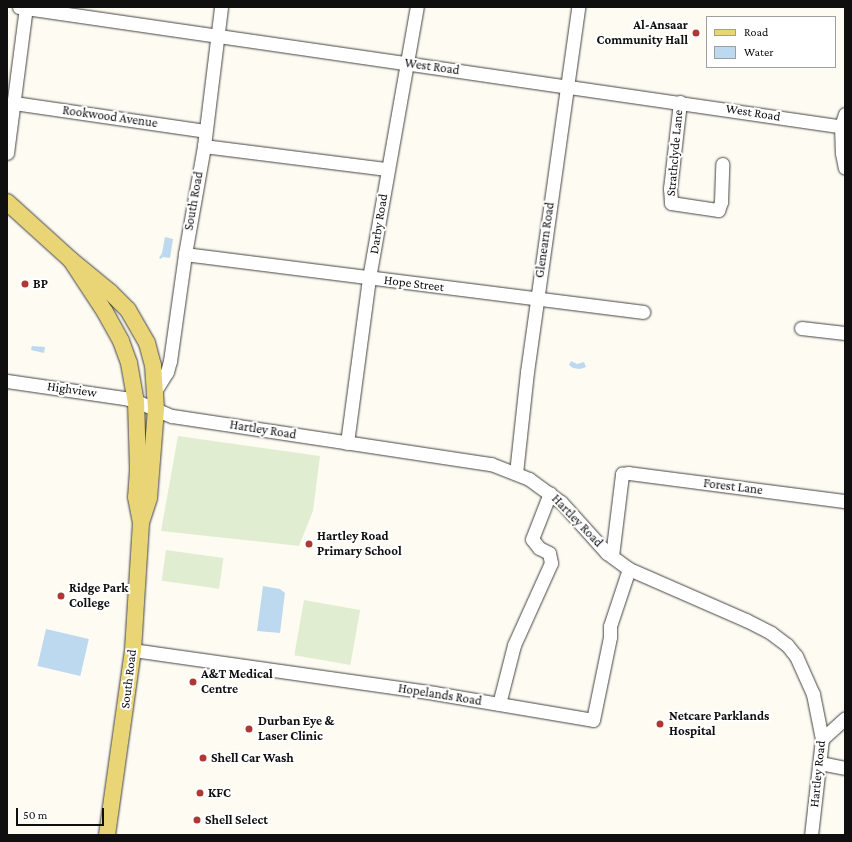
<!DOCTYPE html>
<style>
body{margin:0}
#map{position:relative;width:852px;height:842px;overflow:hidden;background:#fefcf2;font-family:"Crimson Pro",serif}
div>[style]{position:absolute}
.pitch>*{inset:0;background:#e1edd0;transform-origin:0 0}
.water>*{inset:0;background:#bcd9f0;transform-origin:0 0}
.roads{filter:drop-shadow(0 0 1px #424242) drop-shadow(0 0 1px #424242)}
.minor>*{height:13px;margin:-6.5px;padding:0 6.5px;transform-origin:6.5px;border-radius:6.5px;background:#fff}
.major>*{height:16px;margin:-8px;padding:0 8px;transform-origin:8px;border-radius:8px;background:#ead576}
.dots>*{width:11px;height:11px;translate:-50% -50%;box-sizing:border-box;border:2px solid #fff;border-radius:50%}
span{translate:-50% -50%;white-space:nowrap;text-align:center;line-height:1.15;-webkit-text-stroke:4px #fff;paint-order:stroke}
.poi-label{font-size:13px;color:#0f0f0f;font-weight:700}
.right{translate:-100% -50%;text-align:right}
.left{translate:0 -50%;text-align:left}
.street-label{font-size:13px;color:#0f0f0f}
.frame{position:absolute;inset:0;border:8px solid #0f0f0f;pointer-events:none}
.legend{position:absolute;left:706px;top:16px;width:130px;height:52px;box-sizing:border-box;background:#fff;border:1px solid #9f9f9f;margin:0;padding:5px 7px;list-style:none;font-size:12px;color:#0f0f0f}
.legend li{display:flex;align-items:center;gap:8px;height:20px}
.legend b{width:20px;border:1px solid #9f9f9f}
.scale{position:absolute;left:16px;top:808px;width:88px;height:18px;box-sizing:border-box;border:2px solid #0f0f0f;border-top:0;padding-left:5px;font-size:12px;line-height:14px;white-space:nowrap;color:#0f0f0f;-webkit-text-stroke:3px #fff;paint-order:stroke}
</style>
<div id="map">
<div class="pitch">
<div style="clip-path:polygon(178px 436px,320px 456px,313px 511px,299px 546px,161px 531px)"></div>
<div style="left:166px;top:550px;width:58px;height:31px;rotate:8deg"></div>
<div style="left:304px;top:600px;width:57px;height:56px;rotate:10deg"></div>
</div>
<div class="water">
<div style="clip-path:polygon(165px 237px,173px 239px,170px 258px,163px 257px,161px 259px,159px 258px,162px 253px)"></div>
<div style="clip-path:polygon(32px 346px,45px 347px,44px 353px,31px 350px)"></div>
<div style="clip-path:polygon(571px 361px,577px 364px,584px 362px,586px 367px,580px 369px,573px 368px,569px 365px)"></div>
<div style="clip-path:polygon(263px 586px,280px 589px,285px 593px,280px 633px,257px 631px)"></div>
<div style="left:46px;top:629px;width:44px;height:38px;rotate:13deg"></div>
</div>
<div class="roads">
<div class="minor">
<div style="left:19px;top:7px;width:835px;rotate:8.27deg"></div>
<div style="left:680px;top:102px;width:87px;rotate:96.6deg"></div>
<div style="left:670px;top:188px;width:15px;rotate:86deg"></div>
<div style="left:671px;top:203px;width:48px;rotate:8.5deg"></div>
<div style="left:718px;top:210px;width:9px;rotate:-69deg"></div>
<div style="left:721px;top:202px;width:38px;rotate:-88deg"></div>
<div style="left:14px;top:103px;width:193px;rotate:8.3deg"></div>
<div style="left:845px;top:114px;width:13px;rotate:108deg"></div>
<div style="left:841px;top:126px;width:27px;rotate:88deg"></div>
<div style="left:842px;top:153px;width:15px;rotate:79deg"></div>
<div style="left:204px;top:146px;width:184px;rotate:7.2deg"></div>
<div style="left:7px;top:153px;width:147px;rotate:-82.6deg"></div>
<div style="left:185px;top:254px;width:462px;rotate:7.2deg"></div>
<div style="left:801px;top:328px;width:44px;rotate:6.5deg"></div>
<div style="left:7px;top:381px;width:118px;rotate:8.3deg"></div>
<div style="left:124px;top:398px;width:12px;rotate:14deg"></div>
<div style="left:136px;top:401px;width:39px;rotate:23deg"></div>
<div style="left:172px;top:416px;width:323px;rotate:8.6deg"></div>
<div style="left:491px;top:464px;width:41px;rotate:21.5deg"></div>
<div style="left:529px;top:479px;width:39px;rotate:36deg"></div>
<div style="left:561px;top:502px;width:69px;rotate:48deg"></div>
<div style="left:607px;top:553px;width:27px;rotate:36deg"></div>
<div style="left:629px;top:569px;width:128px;rotate:23.6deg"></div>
<div style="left:746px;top:620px;width:28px;rotate:27deg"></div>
<div style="left:771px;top:633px;width:20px;rotate:37deg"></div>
<div style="left:787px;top:645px;width:14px;rotate:51deg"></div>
<div style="left:796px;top:656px;width:42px;rotate:65.9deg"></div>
<div style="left:813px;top:694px;width:46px;rotate:78.7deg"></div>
<div style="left:822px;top:739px;width:97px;rotate:96.5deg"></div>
<div style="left:155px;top:391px;width:22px;rotate:-58deg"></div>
<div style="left:167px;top:372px;width:11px;rotate:-75deg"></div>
<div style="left:170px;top:361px;width:108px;rotate:-82deg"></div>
<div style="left:185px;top:254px;width:110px;rotate:-80deg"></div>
<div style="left:204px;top:146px;width:140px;rotate:-83deg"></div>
<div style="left:347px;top:443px;width:166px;rotate:-82.4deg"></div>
<div style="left:369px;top:278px;width:275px;rotate:-80deg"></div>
<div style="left:516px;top:473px;width:102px;rotate:-83.8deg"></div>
<div style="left:527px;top:372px;width:369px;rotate:-82deg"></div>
<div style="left:612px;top:556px;width:83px;rotate:-83deg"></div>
<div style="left:622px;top:474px;width:6px;rotate:-9deg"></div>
<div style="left:628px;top:473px;width:219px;rotate:7.4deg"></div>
<div style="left:133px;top:650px;width:304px;rotate:8.1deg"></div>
<div style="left:434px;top:693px;width:161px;rotate:9.6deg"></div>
<div style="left:593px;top:720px;width:85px;rotate:-78.4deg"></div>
<div style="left:610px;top:637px;width:11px;rotate:-90deg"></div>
<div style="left:610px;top:626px;width:60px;rotate:-71.6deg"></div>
<div style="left:499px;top:704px;width:61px;rotate:-75.7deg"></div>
<div style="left:514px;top:645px;width:90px;rotate:-65.7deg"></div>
<div style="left:551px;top:563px;width:10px;rotate:-101deg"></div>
<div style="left:549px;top:553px;width:11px;rotate:-153deg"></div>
<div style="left:539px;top:548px;width:11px;rotate:-128deg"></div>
<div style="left:532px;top:539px;width:49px;rotate:-68.6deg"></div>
<div style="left:822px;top:739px;width:31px;rotate:-42deg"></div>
<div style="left:820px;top:763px;width:25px;rotate:11deg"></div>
</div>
<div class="major">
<div style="left:7px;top:202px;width:86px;rotate:42.2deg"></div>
<div style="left:71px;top:260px;width:50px;rotate:39.4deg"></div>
<div style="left:110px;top:292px;width:25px;rotate:45deg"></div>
<div style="left:128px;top:310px;width:38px;rotate:60deg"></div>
<div style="left:147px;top:343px;width:23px;rotate:75deg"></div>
<div style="left:153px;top:365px;width:44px;rotate:86.1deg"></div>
<div style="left:156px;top:409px;width:89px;rotate:94.5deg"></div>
<div style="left:149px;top:498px;width:26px;rotate:108deg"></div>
<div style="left:71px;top:260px;width:62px;rotate:56.8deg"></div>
<div style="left:105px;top:312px;width:33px;rotate:61deg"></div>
<div style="left:121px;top:341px;width:23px;rotate:70deg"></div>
<div style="left:129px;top:363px;width:39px;rotate:80deg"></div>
<div style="left:136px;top:401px;width:69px;rotate:88.3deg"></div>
<div style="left:138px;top:470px;width:27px;rotate:94deg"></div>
<div style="left:136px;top:497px;width:26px;rotate:79deg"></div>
<div style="left:141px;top:523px;width:127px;rotate:93.6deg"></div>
<div style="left:133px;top:650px;width:187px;rotate:98deg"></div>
</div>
</div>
<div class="dots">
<div style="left:696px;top:33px;background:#b13735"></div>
<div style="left:25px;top:284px;background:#b13735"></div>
<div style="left:309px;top:544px;background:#b13735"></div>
<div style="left:61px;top:596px;background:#b13735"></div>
<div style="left:193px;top:682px;background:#b13735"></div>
<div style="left:660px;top:724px;background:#b13735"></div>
<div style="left:249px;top:729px;background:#b13735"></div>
<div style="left:203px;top:758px;background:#b13735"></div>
<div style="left:200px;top:793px;background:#b13735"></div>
<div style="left:197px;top:820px;background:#b13735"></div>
</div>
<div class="poi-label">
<span class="right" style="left:688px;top:33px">Al-Ansaar<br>Community Hall</span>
<span class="left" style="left:33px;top:284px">BP</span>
<span class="left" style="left:317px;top:544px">Hartley Road<br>Primary School</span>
<span class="left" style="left:69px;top:596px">Ridge Park<br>College</span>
<span class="left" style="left:201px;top:682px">A&amp;T Medical<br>Centre</span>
<span class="left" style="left:669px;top:724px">Netcare Parklands<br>Hospital</span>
<span class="left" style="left:258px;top:729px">Durban Eye &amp;<br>Laser Clinic</span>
<span class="left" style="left:211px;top:758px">Shell Car Wash</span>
<span class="left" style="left:208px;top:793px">KFC</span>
<span class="left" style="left:205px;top:820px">Shell Select</span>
</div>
<div class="street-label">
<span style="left:432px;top:67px;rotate:8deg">West Road</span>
<span style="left:753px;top:113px;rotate:9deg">West Road</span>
<span style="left:110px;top:117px;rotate:8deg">Rookwood Avenue</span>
<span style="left:675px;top:153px;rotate:-85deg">Strathclyde Lane</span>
<span style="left:194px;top:201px;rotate:-80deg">South Road</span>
<span style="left:379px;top:224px;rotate:-81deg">Darby Road</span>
<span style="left:545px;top:240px;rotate:-82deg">Glenearn Road</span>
<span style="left:414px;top:284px;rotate:7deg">Hope Street</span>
<span style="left:72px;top:390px;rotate:8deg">Highview</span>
<span style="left:263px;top:430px;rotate:9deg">Hartley Road</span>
<span style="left:733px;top:487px;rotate:7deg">Forest Lane</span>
<span style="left:577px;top:521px;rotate:46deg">Hartley Road</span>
<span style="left:129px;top:679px;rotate:-83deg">South Road</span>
<span style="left:440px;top:695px;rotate:9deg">Hopelands Road</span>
<span style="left:818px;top:774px;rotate:-84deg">Hartley Road</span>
</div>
<div class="frame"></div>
<ul class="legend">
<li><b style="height:5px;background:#ead576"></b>Road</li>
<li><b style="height:11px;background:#bcd9f0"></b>Water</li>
</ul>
<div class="scale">50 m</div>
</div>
